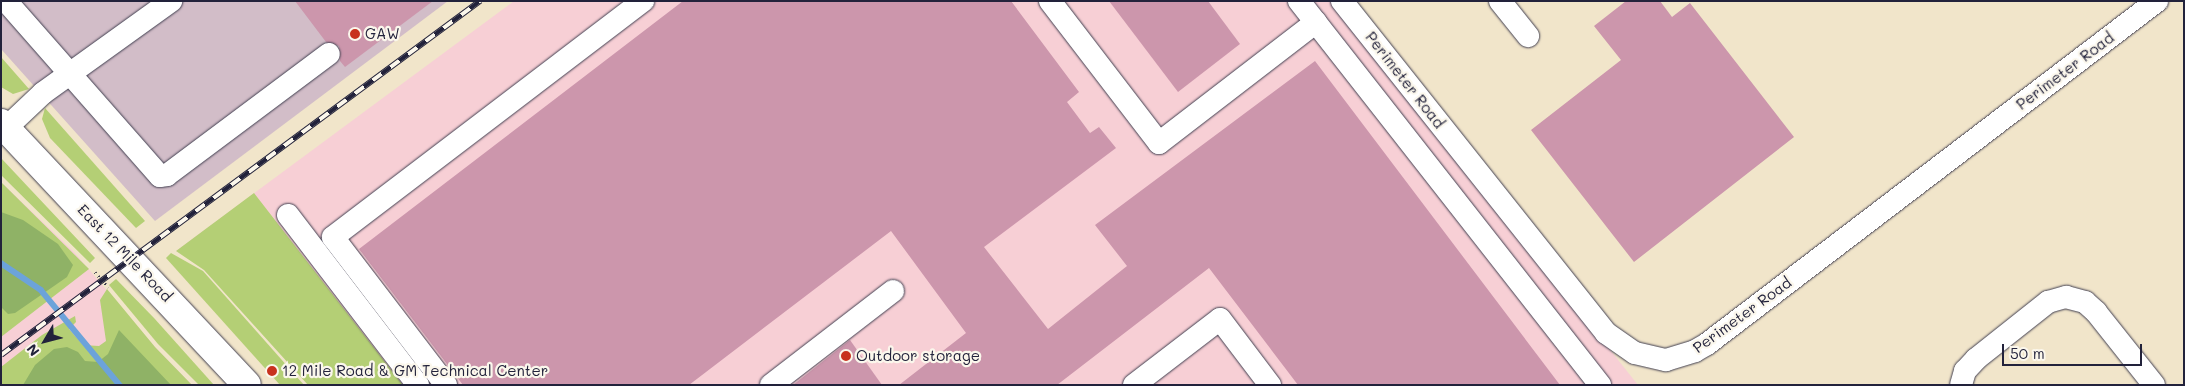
<!DOCTYPE html>
<style>
body{margin:0}
#map{position:relative;width:2185px;height:386px;overflow:hidden;background:#f1e5ca;font-family:Mali,sans-serif}
div>[style]{position:absolute}
.built>*{inset:0;background:#f7cfd5}
.industrial>*{inset:0;background:#d2bdc8}
.green>*{inset:0;background:#b4cf75}
.forest>*{inset:0;background:#8fb266}
.stream>*{height:5.5px;margin:-2.75px;padding:0 2.75px;transform-origin:2.75px;border-radius:2.75px;background:#6ca3da}
.building>*{inset:0;background:#cc96ac}
.path>*{height:3px;margin-top:-1.5px;transform-origin:0;background:repeating-linear-gradient(90deg,#413f50 0 1px,transparent 0 5px)}
.roads{filter:drop-shadow(0 0 1px #413f50) drop-shadow(0 0 1px #413f50)}
.minor>*{height:22px;margin:-11px;padding:0 11px;transform-origin:11px;border-radius:11px;background:#fff}
.major>*{height:28px;margin:-14px;padding:0 14px;transform-origin:14px;border-radius:14px;background:#fff}
.rail>*{height:5.5px;margin-top:-2.75px;transform-origin:0;background:repeating-linear-gradient(90deg,#fbf7ec 0 11px,#22223b 0 22px);box-sizing:border-box;border-block:1px solid #22223b}
.dots>*{width:14px;height:14px;translate:-50% -50%;box-sizing:border-box;border:2px solid #fbf7ec;border-radius:50%}
span{translate:-50% -50%;white-space:nowrap;text-align:center;line-height:1.15;-webkit-text-stroke:4.5px #fbf7ec;paint-order:stroke}
.poi-label{font-size:15px;color:#22223b}
.left{translate:0 -50%;text-align:left}
.street-label{font-size:15px;color:#22223b}
.frame{position:absolute;inset:0;border:2px solid #22223b;pointer-events:none}
.north{position:absolute;left:20px;top:316px;width:50px;height:50px;-webkit-text-stroke:4px #fbf7ec;paint-order:stroke;rotate:233deg;font-size:14px;font-weight:700;line-height:20px;text-align:center;color:#22223b}
.north::after{content:'';display:block;margin:auto;width:18px;height:22px;background:#22223b;clip-path:polygon(50% 0,100% 100%,50% 72%,0 100%)}
.scale{position:absolute;left:2002px;top:344px;width:140px;height:22px;box-sizing:border-box;border:2px solid #22223b;border-top:0;padding-left:6px;font-size:15px;line-height:18px;white-space:nowrap;color:#22223b;-webkit-text-stroke:4px #fbf7ec;paint-order:stroke}
</style>
<div id="map">
<div class="built">
<div style="clip-path:polygon(514px 1px,1333px 1px,1638px 385px,310px 385px,206px 268px,176px 251px)"></div>
<div style="clip-path:polygon(1px 182px,75px 253px,155px 347px,192px 385px,1px 385px)"></div>
</div>
<div class="industrial">
<div style="clip-path:polygon(1px 1px,448px 1px,155px 221px,1px 49px)"></div>
</div>
<div class="green">
<div style="clip-path:polygon(1px 57px,29px 89px,13px 94px,1px 87px)"></div>
<div style="clip-path:polygon(45px 108px,145px 221px,136px 228px,50px 138px,42px 119px)"></div>
<div style="clip-path:polygon(1px 158px,31px 190px,95px 258px,90px 263px,1px 175px)"></div>
<div style="clip-path:polygon(1px 182px,89px 269px,1px 337px)"></div>
<div style="clip-path:polygon(254px 193px,403px 385px,308px 385px,204px 270px,176px 251px)"></div>
<div style="clip-path:polygon(171px 253px,203px 271px,304px 385px,280px 385px,166px 258px)"></div>
<div style="clip-path:polygon(116px 279px,154px 318px,214px 385px,199px 385px,158px 344px,109px 285px)"></div>
<div style="clip-path:polygon(107px 289px,155px 347px,192px 385px,1px 385px,1px 367px,42px 335px,75px 316px,76px 322px,69px 329px,83px 345px,99px 346px,106px 341px,100px 300px)"></div>
</div>
<div class="forest">
<div style="clip-path:polygon(1px 212px,23px 220px,58px 244px,73px 265px,67px 277px,15px 313px,8px 314px,1px 307px)"></div>
<div style="clip-path:polygon(119px 330px,171px 385px,23px 385px,35px 365px,54px 349px,67px 347px,78px 352px,85px 361px,98px 362px,108px 354px)"></div>
</div>
<div class="stream">
<div style="left:1px;top:263px;width:48px;rotate:34deg"></div>
<div style="left:41px;top:290px;width:124px;rotate:50.3deg"></div>
</div>
<div class="building">
<div style="clip-path:polygon(295px 1px,433px 1px,345px 67px,340px 61px,339px 46px,326px 42px)"></div>
<div style="clip-path:polygon(683px 1px,1011px 1px,1079px 92px,1067px 102px,1090px 133px,1099px 127px,1116px 148px,984px 247px,1048px 329px,1127px 266px,1095px 225px,1315px 61px,1560px 385px,1298px 385px,1209px 268px,1057px 385px,899px 385px,966px 333px,891px 231px,689px 385px,463px 385px,359px 249px)"></div>
<div style="clip-path:polygon(1109px 1px,1208px 1px,1240px 44px,1178px 92px)"></div>
<div style="clip-path:polygon(1626px 1px,1660px 1px,1672px 17px,1690px 3px,1794px 137px,1634px 262px,1531px 130px,1621px 60px,1594px 26px)"></div>
<div style="clip-path:polygon(850px 340px,882px 385px,793px 385px)"></div>
</div>
<div class="path">
<div style="left:95px;top:272px;width:20px;rotate:49deg"></div>
</div>
<div class="roads">
<div class="minor">
<div style="left:6px;top:1px;width:233px;rotate:48.7deg"></div>
<div style="left:160px;top:176px;width:7px;rotate:-8deg"></div>
<div style="left:167px;top:175px;width:202px;rotate:-36.8deg"></div>
<div style="left:1050px;top:1px;width:179px;rotate:52.5deg"></div>
<div style="left:1159px;top:143px;width:198px;rotate:-37.6deg"></div>
<div style="left:1299px;top:1px;width:488px;rotate:51.9deg"></div>
<div style="left:1342px;top:1px;width:424px;rotate:51.5deg"></div>
<div style="left:1606px;top:333px;width:35px;rotate:35deg"></div>
<div style="left:1635px;top:353px;width:32px;rotate:13deg"></div>
<div style="left:1666px;top:360px;width:30px;rotate:-17deg"></div>
<div style="left:1695px;top:351px;width:14px;rotate:-30deg"></div>
<div style="left:1707px;top:344px;width:566px;rotate:-37.32deg"></div>
<div style="left:1500px;top:1px;width:45px;rotate:51.3deg"></div>
<div style="left:6px;top:128px;width:51px;rotate:-43.4deg"></div>
<div style="left:43px;top:93px;width:158px;rotate:-35.7deg"></div>
<div style="left:288px;top:215px;width:214px;rotate:52.6deg"></div>
<div style="left:446px;top:385px;width:186px;rotate:-127.4deg"></div>
<div style="left:333px;top:237px;width:390px;rotate:-37.3deg"></div>
<div style="left:771px;top:385px;width:154px;rotate:-37.6deg"></div>
<div style="left:1134px;top:385px;width:108px;rotate:-37.5deg"></div>
<div style="left:1220px;top:319px;width:83px;rotate:52.9deg"></div>
<div style="left:1961px;top:385px;width:15px;rotate:-74deg"></div>
<div style="left:1965px;top:371px;width:16px;rotate:-47deg"></div>
<div style="left:1976px;top:359px;width:92px;rotate:-38.4deg"></div>
<div style="left:2048px;top:302px;width:19px;rotate:-16deg"></div>
<div style="left:2066px;top:297px;width:20px;rotate:15deg"></div>
<div style="left:2085px;top:302px;width:15px;rotate:42deg"></div>
<div style="left:2096px;top:312px;width:93px;rotate:51.5deg"></div>
</div>
<div class="major">
<div style="left:1px;top:123px;width:359px;rotate:46.8deg"></div>
</div>
</div>
<div class="rail">
<div style="left:1px;top:355px;width:596px;rotate:-36.47deg"></div>
</div>
<div class="dots">
<div style="left:355px;top:34px;background:#c8321e"></div>
<div style="left:846px;top:356px;background:#c8321e"></div>
<div style="left:272px;top:371px;background:#c8321e"></div>
</div>
<div class="poi-label">
<span class="left" style="left:365px;top:34px">GAW</span>
<span class="left" style="left:856px;top:356px">Outdoor storage</span>
<span class="left" style="left:282px;top:371px">12 Mile Road &amp; GM Technical Center</span>
</div>
<div class="street-label">
<span style="left:2065px;top:71px;rotate:-37deg">Perimeter Road</span>
<span style="left:1405px;top:80px;rotate:52deg">Perimeter Road</span>
<span style="left:125px;top:253px;rotate:46deg">East 12 Mile Road</span>
<span style="left:1742px;top:315px;rotate:-36deg">Perimeter Road</span>
</div>
<div class="frame"></div>
<div class="north">N</div>
<div class="scale">50 m</div>
</div>
